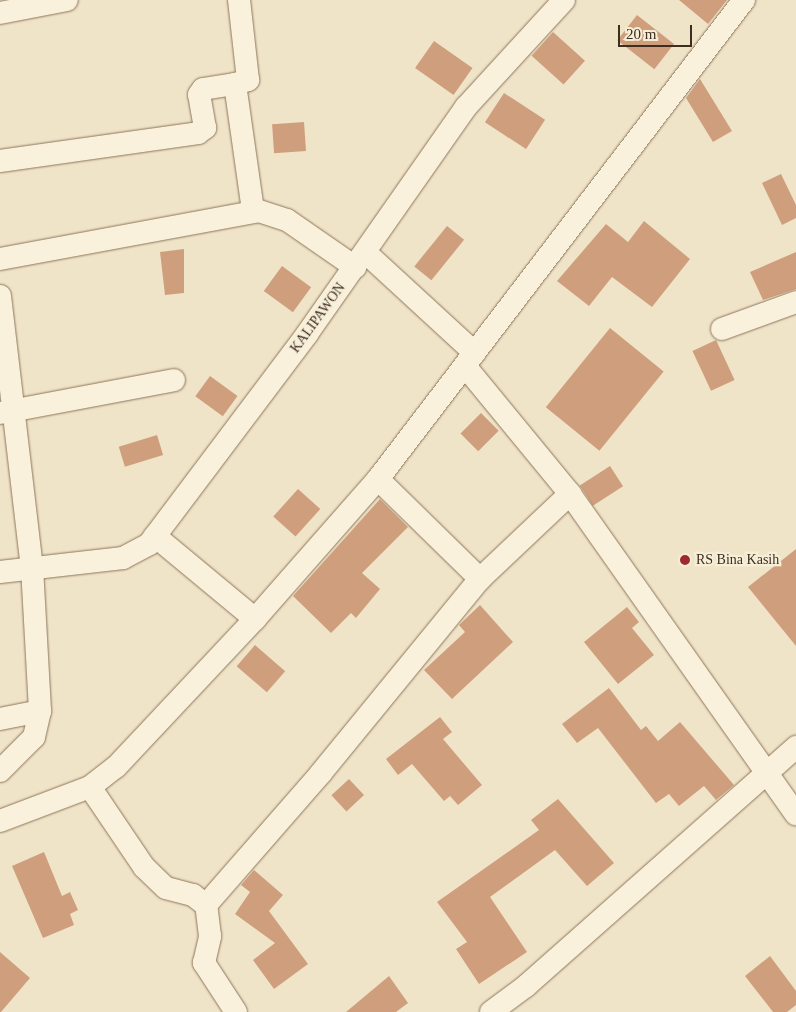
<!DOCTYPE html>
<style>
body{margin:0}
#map{position:relative;width:796px;height:1012px;overflow:hidden;background:#f0e4c8;font-family:Georgia,serif}
div>[style]{position:absolute}
.building>*{inset:0;background:#cf9f7d;transform-origin:0 0}
.roads{filter:drop-shadow(0 0 1px #8d765c) drop-shadow(0 0 1px #8d765c)}
.minor>*{height:22px;margin:-11px;padding:0 11px;transform-origin:11px;border-radius:11px;background:#faf1dc}
.dots>*{width:14px;height:14px;translate:-50% -50%;box-sizing:border-box;border:2px solid #f7eed8;border-radius:50%}
span{translate:-50% -50%;white-space:nowrap;text-align:center;line-height:1.15;-webkit-text-stroke:4.5px #f7eed8;paint-order:stroke}
.street-label{font-size:14px;color:#3d2e20}
.poi-label{font-size:14px;color:#3d2e20}
.left{translate:0 -50%;text-align:left}
.scale{position:absolute;left:618px;top:25px;width:74px;height:22px;box-sizing:border-box;border:2px solid #3d2e20;border-top:0;padding-left:6px;font-size:15px;line-height:18px;white-space:nowrap;color:#3d2e20;-webkit-text-stroke:4px #f7eed8;paint-order:stroke}
</style>
<div id="map">
<div class="building">
<div style="clip-path:polygon(679px 0,727px 0,708px 24px)"></div>
<div style="left:637px;top:15px;width:47px;height:32px;rotate:38deg"></div>
<div style="left:553px;top:32px;width:43px;height:32px;rotate:42deg"></div>
<div style="left:434px;top:41px;width:47px;height:33px;rotate:35deg"></div>
<div style="clip-path:polygon(700px 79px,732px 131px,713px 142px,686px 98px)"></div>
<div style="left:504px;top:93px;width:49px;height:35px;rotate:33deg"></div>
<div style="left:304px;top:122px;width:29px;height:32px;rotate:86deg"></div>
<div style="clip-path:polygon(781px 174px,796px 205px,796px 218px,782px 225px,762px 183px)"></div>
<div style="clip-path:polygon(644px 221px,690px 259px,652px 307px,612px 277px,589px 306px,557px 281px,606px 224px,628px 242px)"></div>
<div style="left:447px;top:226px;width:22px;height:52px;rotate:39deg"></div>
<div style="clip-path:polygon(184px 249px,184px 293px,165px 295px,160px 252px)"></div>
<div style="clip-path:polygon(796px 252px,796px 289px,763px 300px,750px 272px)"></div>
<div style="left:282px;top:266px;width:36px;height:31px;rotate:36deg"></div>
<div style="left:610px;top:328px;width:69px;height:102px;rotate:39deg"></div>
<div style="left:716px;top:340px;width:44px;height:26px;rotate:65deg"></div>
<div style="left:210px;top:376px;width:34px;height:25px;rotate:36deg"></div>
<div style="left:481px;top:413px;width:25px;height:29px;rotate:45deg"></div>
<div style="left:157px;top:435px;width:21px;height:40px;rotate:73deg"></div>
<div style="left:610px;top:466px;width:24px;height:36px;rotate:57deg"></div>
<div style="left:298px;top:489px;width:30px;height:37px;rotate:42deg"></div>
<div style="clip-path:polygon(380px 499px,408px 527px,362px 573px,380px 589px,356px 618px,351px 613px,331px 633px,293px 596px)"></div>
<div style="clip-path:polygon(796px 549px,796px 646px,748px 587px)"></div>
<div style="clip-path:polygon(480px 605px,513px 642px,452px 699px,424px 670px,465px 632px,459px 625px)"></div>
<div style="clip-path:polygon(627px 607px,639px 622px,632px 628px,654px 655px,618px 684px,584px 642px)"></div>
<div style="left:255px;top:645px;width:40px;height:28px;rotate:41deg"></div>
<div style="clip-path:polygon(609px 688px,641px 730px,646px 726px,658px 741px,680px 722px,734px 785px,716px 800px,704px 786px,679px 806px,669px 794px,656px 803px,598px 728px,577px 743px,562px 724px)"></div>
<div style="clip-path:polygon(440px 717px,452px 732px,443px 739px,482px 785px,458px 805px,450px 796px,444px 801px,412px 764px,398px 775px,386px 759px)"></div>
<div style="left:349px;top:779px;width:22px;height:24px;rotate:47deg"></div>
<div style="clip-path:polygon(558px 799px,614px 863px,587px 886px,555px 850px,490px 897px,527px 952px,479px 984px,456px 949px,467px 942px,437px 902px,539px 830px,531px 820px)"></div>
<div style="clip-path:polygon(44px 852px,62px 896px,70px 892px,78px 910px,70px 914px,74px 925px,43px 938px,12px 866px)"></div>
<div style="clip-path:polygon(254px 870px,283px 895px,269px 911px,308px 964px,274px 989px,253px 960px,275px 943px,235px 914px,250px 892px,241px 885px)"></div>
<div style="clip-path:polygon(0 952px,30px 978px,1px 1012px,0 1012px)"></div>
<div style="clip-path:polygon(770px 956px,796px 991px,796px 1005px,787px 1012px,773px 1012px,745px 976px)"></div>
<div style="clip-path:polygon(389px 976px,408px 1003px,396px 1012px,346px 1012px)"></div>
</div>
<div class="roads">
<div class="minor">
<div style="left:0;top:13px;width:68px;rotate:-11deg"></div>
<div style="left:235px;top:84px;width:14px;rotate:-17deg"></div>
<div style="left:248px;top:80px;width:81px;rotate:-96.4deg"></div>
<div style="left:0;top:161px;width:200px;rotate:-8deg"></div>
<div style="left:198px;top:133px;width:9px;rotate:-36deg"></div>
<div style="left:205px;top:128px;width:34px;rotate:-100deg"></div>
<div style="left:199px;top:95px;width:7px;rotate:-56deg"></div>
<div style="left:203px;top:89px;width:32px;rotate:-9deg"></div>
<div style="left:235px;top:84px;width:128px;rotate:81.9deg"></div>
<div style="left:365px;top:252px;width:149px;rotate:42.6deg"></div>
<div style="left:0;top:259px;width:263px;rotate:-10.5deg"></div>
<div style="left:259px;top:211px;width:29px;rotate:18deg"></div>
<div style="left:287px;top:220px;width:83px;rotate:34.7deg"></div>
<div style="left:0;top:296px;width:273px;rotate:83.3deg"></div>
<div style="left:32px;top:567px;width:144px;rotate:86.8deg"></div>
<div style="left:40px;top:711px;width:27px;rotate:103deg"></div>
<div style="left:34px;top:737px;width:48px;rotate:135deg"></div>
<div style="left:722px;top:329px;width:79px;rotate:-20deg"></div>
<div style="left:465px;top:366px;width:166px;rotate:50.6deg"></div>
<div style="left:570px;top:494px;width:392px;rotate:54.8deg"></div>
<div style="left:0;top:413px;width:177px;rotate:-10.7deg"></div>
<div style="left:378px;top:479px;width:143px;rotate:44.4deg"></div>
<div style="left:155px;top:536px;width:130px;rotate:39.7deg"></div>
<div style="left:0;top:572px;width:124px;rotate:-6.5deg"></div>
<div style="left:123px;top:558px;width:30px;rotate:-28deg"></div>
<div style="left:149px;top:544px;width:263px;rotate:-53deg"></div>
<div style="left:307px;top:334px;width:277px;rotate:-55deg"></div>
<div style="left:466px;top:107px;width:145px;rotate:-47.5deg"></div>
<div style="left:0;top:719px;width:41px;rotate:-11.3deg"></div>
<div style="left:90px;top:787px;width:97px;rotate:56deg"></div>
<div style="left:144px;top:867px;width:30px;rotate:44deg"></div>
<div style="left:166px;top:888px;width:28px;rotate:15deg"></div>
<div style="left:193px;top:895px;width:16px;rotate:38deg"></div>
<div style="left:0;top:821px;width:96px;rotate:-20.7deg"></div>
<div style="left:90px;top:787px;width:33px;rotate:-38deg"></div>
<div style="left:116px;top:767px;width:203px;rotate:-46.8deg"></div>
<div style="left:255px;top:619px;width:186px;rotate:-48.7deg"></div>
<div style="left:378px;top:479px;width:603px;rotate:-52.62deg"></div>
<div style="left:236px;top:1012px;width:59px;rotate:-123.1deg"></div>
<div style="left:204px;top:963px;width:28px;rotate:-77deg"></div>
<div style="left:210px;top:936px;width:31px;rotate:-97deg"></div>
<div style="left:206px;top:905px;width:175px;rotate:-48.9deg"></div>
<div style="left:321px;top:773px;width:251px;rotate:-50.7deg"></div>
<div style="left:480px;top:579px;width:124px;rotate:-43.4deg"></div>
<div style="left:491px;top:1012px;width:44px;rotate:-36.6deg"></div>
<div style="left:526px;top:986px;width:361px;rotate:-41.5deg"></div>
</div>
</div>
<div class="dots">
<div style="left:685px;top:560px;background:#9e2a2b"></div>
</div>
<div class="street-label">
<span style="left:318px;top:318px;rotate:-54deg">KALIPAWON</span>
</div>
<div class="poi-label">
<span class="left" style="left:696px;top:560px">RS Bina Kasih</span>
</div>
<div class="scale">20 m</div>
</div>
